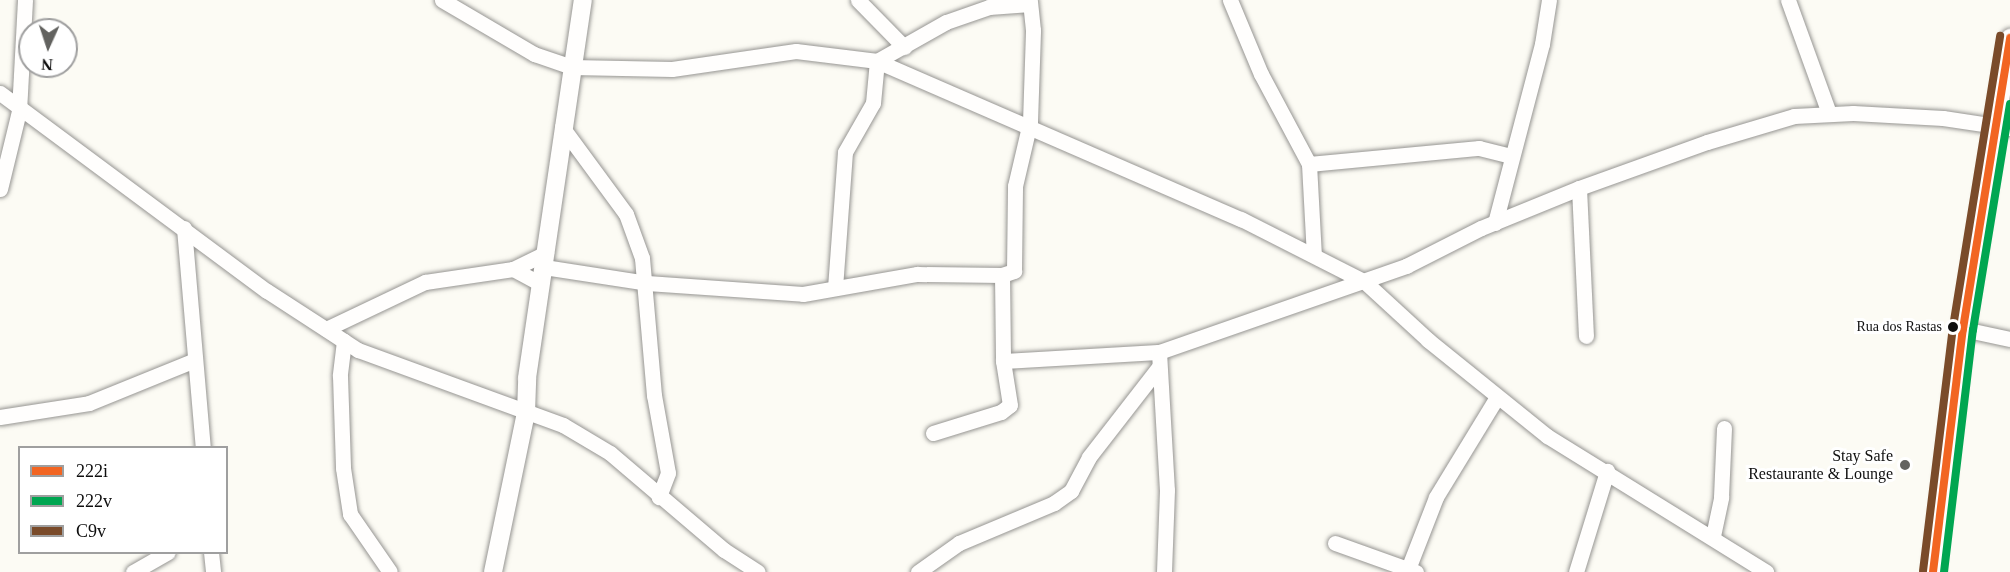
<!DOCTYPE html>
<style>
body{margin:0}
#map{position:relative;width:2010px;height:572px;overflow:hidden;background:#fcfbf4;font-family:Georgia,serif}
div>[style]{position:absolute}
.roads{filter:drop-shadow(0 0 2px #969592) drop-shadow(0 0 2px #969592)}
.minor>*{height:15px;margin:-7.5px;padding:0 7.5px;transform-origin:7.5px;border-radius:7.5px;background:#fffefd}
.tertiary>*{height:18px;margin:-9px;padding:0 9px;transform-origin:9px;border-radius:9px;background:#fffefd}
.bus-1>*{height:8px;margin:-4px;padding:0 4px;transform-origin:4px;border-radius:4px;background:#f26522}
.bus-2>*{height:8px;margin:-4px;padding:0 4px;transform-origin:4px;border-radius:4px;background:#00a651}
.bus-3>*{height:8px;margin:-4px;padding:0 4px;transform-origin:4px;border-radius:4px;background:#7a4b2a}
.dots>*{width:16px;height:16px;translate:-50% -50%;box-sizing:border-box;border:3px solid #fff;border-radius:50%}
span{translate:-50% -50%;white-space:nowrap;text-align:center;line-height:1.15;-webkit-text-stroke:6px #fff;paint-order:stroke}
.bus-label{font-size:14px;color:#0f0f0f}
.right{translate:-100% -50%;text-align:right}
.poi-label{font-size:16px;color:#0f0f0f}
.legend{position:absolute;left:18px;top:446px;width:210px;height:108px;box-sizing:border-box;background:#fff;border:2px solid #9f9f9f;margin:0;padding:8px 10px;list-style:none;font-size:18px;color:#0f0f0f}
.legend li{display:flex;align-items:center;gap:12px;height:30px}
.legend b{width:30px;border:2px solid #9f9f9f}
.north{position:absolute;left:18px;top:18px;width:60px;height:60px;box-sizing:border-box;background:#fff;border:2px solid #9f9f9f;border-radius:50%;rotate:183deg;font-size:16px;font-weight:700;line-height:24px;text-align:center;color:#0f0f0f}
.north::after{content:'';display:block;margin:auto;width:21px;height:27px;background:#62625f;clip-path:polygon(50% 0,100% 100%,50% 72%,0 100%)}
</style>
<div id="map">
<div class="roads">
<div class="minor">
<div style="left:442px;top:0;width:107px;rotate:30.4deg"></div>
<div style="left:534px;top:54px;width:39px;rotate:19deg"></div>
<div style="left:571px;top:67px;width:101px;rotate:1.1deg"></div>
<div style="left:672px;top:69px;width:125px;rotate:-8.3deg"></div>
<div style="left:796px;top:51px;width:82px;rotate:7deg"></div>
<div style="left:877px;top:61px;width:397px;rotate:23.5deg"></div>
<div style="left:1241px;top:219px;width:139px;rotate:26.9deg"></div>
<div style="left:1365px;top:282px;width:86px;rotate:42.6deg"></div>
<div style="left:1428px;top:340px;width:153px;rotate:38.9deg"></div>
<div style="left:1547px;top:436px;width:258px;rotate:31.8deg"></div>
<div style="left:858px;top:0;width:66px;rotate:45.6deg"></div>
<div style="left:1230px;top:0;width:80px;rotate:67.3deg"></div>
<div style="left:1261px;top:74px;width:102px;rotate:61.9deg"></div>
<div style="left:1309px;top:164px;width:91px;rotate:86.9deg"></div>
<div style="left:1788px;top:0;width:120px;rotate:70.1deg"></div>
<div style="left:0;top:93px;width:332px;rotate:36.6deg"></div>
<div style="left:267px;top:291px;width:92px;rotate:33deg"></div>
<div style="left:344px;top:341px;width:17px;rotate:33deg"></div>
<div style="left:358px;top:350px;width:218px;rotate:20.1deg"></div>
<div style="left:563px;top:425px;width:55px;rotate:30.8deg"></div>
<div style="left:610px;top:453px;width:150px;rotate:40.4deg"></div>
<div style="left:724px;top:550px;width:40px;rotate:32.9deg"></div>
<div style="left:562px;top:127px;width:108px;rotate:53.7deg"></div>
<div style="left:626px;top:214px;width:47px;rotate:70deg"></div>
<div style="left:642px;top:258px;width:138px;rotate:85deg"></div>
<div style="left:654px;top:395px;width:79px;rotate:79.8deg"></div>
<div style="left:668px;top:473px;width:26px;rotate:111deg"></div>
<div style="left:1309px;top:164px;width:171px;rotate:-5.4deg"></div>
<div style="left:1479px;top:148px;width:34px;rotate:14deg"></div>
<div style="left:1579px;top:188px;width:148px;rotate:87.3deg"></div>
<div style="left:0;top:189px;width:80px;rotate:-76.3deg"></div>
<div style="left:19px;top:111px;width:111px;rotate:-86.9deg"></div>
<div style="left:1495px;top:223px;width:185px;rotate:-75.3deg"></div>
<div style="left:1542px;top:44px;width:45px;rotate:-81deg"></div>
<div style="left:184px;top:228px;width:221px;rotate:85.1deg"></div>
<div style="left:544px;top:267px;width:104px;rotate:8.8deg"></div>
<div style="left:647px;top:283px;width:156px;rotate:4deg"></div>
<div style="left:803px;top:294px;width:116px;rotate:-10deg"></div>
<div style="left:917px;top:274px;width:85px;rotate:0.7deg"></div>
<div style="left:1002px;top:275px;width:86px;rotate:89.3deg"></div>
<div style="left:1003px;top:361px;width:156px;rotate:-3.3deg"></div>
<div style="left:1159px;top:352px;width:138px;rotate:86.7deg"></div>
<div style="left:1167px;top:490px;width:82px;rotate:92.1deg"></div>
<div style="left:513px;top:269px;width:32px;rotate:28deg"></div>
<div style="left:1002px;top:275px;width:13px;rotate:-18deg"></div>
<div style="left:1014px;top:271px;width:85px;rotate:-89.3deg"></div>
<div style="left:1015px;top:186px;width:66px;rotate:-76.8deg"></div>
<div style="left:1030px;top:122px;width:92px;rotate:-88.1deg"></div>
<div style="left:1033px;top:30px;width:30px;rotate:-96deg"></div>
<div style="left:835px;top:288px;width:136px;rotate:-85.8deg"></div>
<div style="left:845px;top:152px;width:56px;rotate:-60.3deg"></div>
<div style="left:873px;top:103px;width:42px;rotate:-84.6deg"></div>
<div style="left:877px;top:61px;width:79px;rotate:-29.5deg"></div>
<div style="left:946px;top:22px;width:46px;rotate:-19.2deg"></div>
<div style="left:989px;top:7px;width:41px;rotate:-4.2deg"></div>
<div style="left:326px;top:329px;width:110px;rotate:-25.4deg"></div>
<div style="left:425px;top:282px;width:89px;rotate:-8.4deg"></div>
<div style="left:513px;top:269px;width:37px;rotate:-26deg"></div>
<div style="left:1963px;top:329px;width:48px;rotate:12deg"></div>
<div style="left:344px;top:341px;width:35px;rotate:97deg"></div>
<div style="left:340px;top:376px;width:92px;rotate:88.1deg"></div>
<div style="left:343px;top:468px;width:47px;rotate:81.3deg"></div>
<div style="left:350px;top:514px;width:70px;rotate:55.4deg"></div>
<div style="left:1159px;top:352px;width:262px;rotate:-19.2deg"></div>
<div style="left:1406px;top:266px;width:84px;rotate:-26.9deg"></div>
<div style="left:1481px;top:228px;width:106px;rotate:-22.2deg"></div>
<div style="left:1579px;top:188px;width:136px;rotate:-19.8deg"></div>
<div style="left:1707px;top:142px;width:91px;rotate:-16.6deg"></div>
<div style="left:1794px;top:116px;width:59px;rotate:-2.9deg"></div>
<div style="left:1853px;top:113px;width:90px;rotate:3.2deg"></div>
<div style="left:1943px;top:118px;width:68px;rotate:8.5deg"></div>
<div style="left:0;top:417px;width:90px;rotate:-8.9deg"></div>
<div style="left:89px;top:403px;width:114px;rotate:-22.1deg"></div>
<div style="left:933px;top:433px;width:71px;rotate:-17.2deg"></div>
<div style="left:1001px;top:412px;width:11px;rotate:-38deg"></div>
<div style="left:1010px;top:405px;width:45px;rotate:-99deg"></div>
<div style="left:1713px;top:536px;width:40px;rotate:-78deg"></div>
<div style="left:1721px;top:497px;width:69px;rotate:-87.5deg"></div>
<div style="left:1335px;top:543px;width:86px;rotate:19.7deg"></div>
<div style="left:211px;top:552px;width:20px;rotate:84deg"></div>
<div style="left:1408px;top:569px;width:77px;rotate:-68.7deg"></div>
<div style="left:1436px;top:497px;width:117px;rotate:-58.6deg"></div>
<div style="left:133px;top:572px;width:40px;rotate:-29.7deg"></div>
<div style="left:918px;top:572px;width:50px;rotate:-35.3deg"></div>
<div style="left:959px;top:543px;width:103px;rotate:-22.8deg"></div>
<div style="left:1054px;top:503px;width:21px;rotate:-35deg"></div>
<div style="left:1071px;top:491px;width:38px;rotate:-62deg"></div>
<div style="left:1089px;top:457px;width:113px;rotate:-52.2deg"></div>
<div style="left:1576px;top:572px;width:106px;rotate:-72.9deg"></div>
</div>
<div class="tertiary">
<div style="left:493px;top:572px;width:162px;rotate:-78.3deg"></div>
<div style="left:526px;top:413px;width:35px;rotate:-88deg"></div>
<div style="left:527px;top:378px;width:382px;rotate:-81.6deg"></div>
<div style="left:1933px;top:572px;width:245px;rotate:-83deg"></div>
<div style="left:1963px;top:329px;width:295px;rotate:-80.8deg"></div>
</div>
</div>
<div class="bus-1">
<div style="left:1933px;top:572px;width:245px;rotate:-83deg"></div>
<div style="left:1963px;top:329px;width:295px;rotate:-80.8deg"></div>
</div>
<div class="bus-2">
<div style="left:1944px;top:572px;width:244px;rotate:-83.2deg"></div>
<div style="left:1973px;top:330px;width:229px;rotate:-80.7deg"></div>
</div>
<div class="bus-3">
<div style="left:1923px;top:571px;width:246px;rotate:-83deg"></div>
<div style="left:1953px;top:327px;width:295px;rotate:-80.8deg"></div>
</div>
<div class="dots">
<div style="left:1953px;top:327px;background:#0f0f0f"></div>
<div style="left:1905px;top:465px;background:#62625f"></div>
</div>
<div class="bus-label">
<span class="right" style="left:1942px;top:327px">Rua dos Rastas</span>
</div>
<div class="poi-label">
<span class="right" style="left:1893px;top:465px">Stay Safe<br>Restaurante &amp; Lounge</span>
</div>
<ul class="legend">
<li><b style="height:8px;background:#f26522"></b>222i</li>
<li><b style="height:8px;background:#00a651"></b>222v</li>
<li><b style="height:8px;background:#7a4b2a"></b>C9v</li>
</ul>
<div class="north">N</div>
</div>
